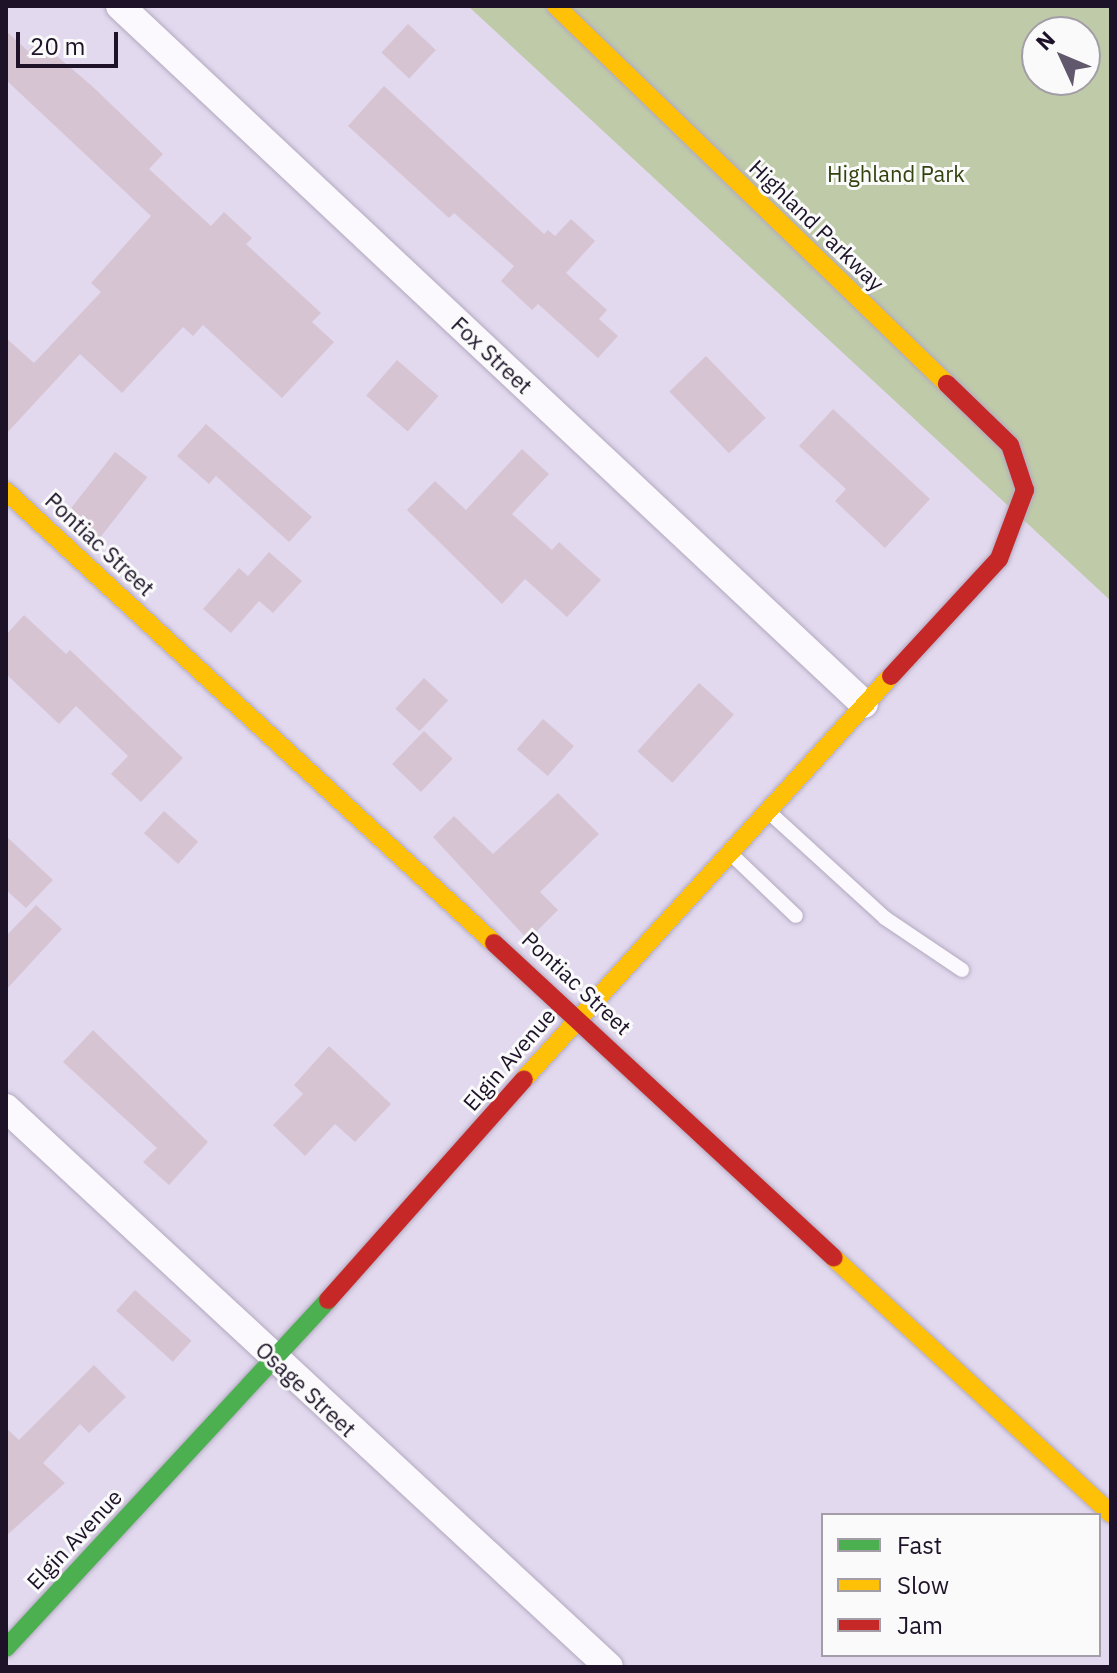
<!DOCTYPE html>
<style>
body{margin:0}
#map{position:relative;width:1117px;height:1673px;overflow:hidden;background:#e2d9ef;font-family:"IBM Plex Sans",sans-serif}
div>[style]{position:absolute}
.green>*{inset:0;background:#bfcba8}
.building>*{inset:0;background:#d7c4d3;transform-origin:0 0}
.roads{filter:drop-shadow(0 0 2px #b2a9be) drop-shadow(0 0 2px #b2a9be)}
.lane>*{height:14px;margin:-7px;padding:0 7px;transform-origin:7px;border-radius:7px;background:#fbf9fd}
.street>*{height:28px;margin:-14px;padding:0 14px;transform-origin:14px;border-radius:14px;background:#fbf9fd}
.fast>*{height:18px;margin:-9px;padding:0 9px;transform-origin:9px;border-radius:9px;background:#4caf50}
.slow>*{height:18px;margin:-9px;padding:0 9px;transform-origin:9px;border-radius:9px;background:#ffc107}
.jam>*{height:18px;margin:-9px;padding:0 9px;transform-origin:9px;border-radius:9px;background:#c62828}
span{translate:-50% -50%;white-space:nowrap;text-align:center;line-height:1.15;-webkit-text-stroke:6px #fafafa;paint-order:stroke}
.park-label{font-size:22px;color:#32420e}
.street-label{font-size:22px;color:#1d1228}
.frame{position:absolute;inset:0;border:8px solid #1d1228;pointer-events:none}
.legend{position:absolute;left:821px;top:1513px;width:280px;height:144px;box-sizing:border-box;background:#fafafa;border:2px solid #a29da6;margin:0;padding:10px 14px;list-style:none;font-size:24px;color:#1d1228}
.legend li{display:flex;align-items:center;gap:16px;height:40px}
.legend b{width:40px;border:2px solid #a29da6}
.north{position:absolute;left:1021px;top:16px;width:80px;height:80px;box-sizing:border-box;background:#fafafa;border:2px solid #a29da6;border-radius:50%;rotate:314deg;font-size:22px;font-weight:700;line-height:32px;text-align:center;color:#1d1228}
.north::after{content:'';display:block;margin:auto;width:28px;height:36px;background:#62586e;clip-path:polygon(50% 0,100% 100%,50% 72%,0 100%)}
.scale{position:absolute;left:16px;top:32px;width:102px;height:36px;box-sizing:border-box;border:4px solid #1d1228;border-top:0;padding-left:10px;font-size:24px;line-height:28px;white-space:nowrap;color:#1d1228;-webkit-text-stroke:6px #fafafa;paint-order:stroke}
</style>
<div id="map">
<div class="green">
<div style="clip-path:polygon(evenodd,468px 6px,1111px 6px,1111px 601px,468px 6px,1037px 32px,1085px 32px,1085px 80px,1037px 80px,1037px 32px)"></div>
</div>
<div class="building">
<div style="left:408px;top:24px;width:38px;height:39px;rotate:43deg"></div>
<div style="clip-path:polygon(6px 31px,28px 51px,38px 40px,92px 86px,163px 154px,149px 169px,211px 226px,224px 212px,252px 238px,246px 244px,321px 313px,312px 322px,334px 342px,282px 398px,203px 325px,193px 336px,183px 327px,122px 393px,80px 354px,6px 434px,6px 338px,34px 363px,101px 292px,91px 283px,151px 216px,6px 80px)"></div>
<div style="clip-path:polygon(384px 86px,544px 234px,548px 230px,555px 236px,571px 219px,595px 241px,566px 273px,607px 310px,599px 319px,618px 336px,598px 358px,538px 304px,532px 310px,501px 281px,514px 266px,454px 213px,449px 218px,348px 126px)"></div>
<div style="left:706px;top:356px;width:86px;height:51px;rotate:46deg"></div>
<div style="left:397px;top:360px;width:55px;height:47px;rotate:41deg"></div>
<div style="clip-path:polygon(833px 409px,930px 499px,885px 548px,835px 501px,846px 489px,799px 446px)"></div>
<div style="clip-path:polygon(206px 424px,312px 517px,289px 542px,216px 476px,209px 484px,177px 456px)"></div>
<div style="clip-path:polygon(522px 449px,549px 474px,512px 514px,552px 550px,559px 542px,601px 580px,567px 617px,525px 579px,502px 604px,407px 510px,435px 481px,466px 510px)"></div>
<div style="left:115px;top:452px;width:41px;height:77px;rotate:38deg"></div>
<div style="clip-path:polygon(269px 552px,302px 581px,273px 613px,259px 601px,231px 633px,203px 609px,239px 568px,248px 576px)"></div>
<div style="clip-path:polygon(24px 615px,66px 654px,70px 650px,183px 758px,141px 802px,111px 774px,128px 756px,76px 706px,59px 724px,6px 674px,6px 635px)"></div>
<div style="left:424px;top:678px;width:33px;height:42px;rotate:43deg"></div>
<div style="left:699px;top:683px;width:47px;height:92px;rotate:42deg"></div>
<div style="left:543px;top:719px;width:41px;height:40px;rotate:41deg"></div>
<div style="left:424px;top:731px;width:40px;height:46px;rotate:44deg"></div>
<div style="clip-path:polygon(558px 793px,599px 834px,540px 892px,558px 910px,528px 940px,433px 837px,454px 816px,493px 854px)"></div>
<div style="left:164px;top:811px;width:46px;height:30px;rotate:42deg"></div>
<div style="clip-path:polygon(6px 836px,53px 880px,26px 908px,6px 890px)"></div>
<div style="clip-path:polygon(36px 905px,62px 929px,6px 990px,6px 936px)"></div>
<div style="clip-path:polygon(93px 1030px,208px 1142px,169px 1185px,143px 1162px,157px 1148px,63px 1062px)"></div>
<div style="clip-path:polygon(329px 1046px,391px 1104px,355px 1142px,335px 1124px,305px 1156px,273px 1125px,303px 1094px,294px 1085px)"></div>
<div style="left:135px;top:1290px;width:76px;height:28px;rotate:42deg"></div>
<div style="clip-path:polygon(94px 1365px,126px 1397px,89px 1433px,80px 1424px,43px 1463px,65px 1483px,6px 1536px,6px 1428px,19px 1440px)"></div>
</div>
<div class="roads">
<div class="lane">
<div style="left:770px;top:813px;width:156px;rotate:42.4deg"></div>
<div style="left:885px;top:918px;width:93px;rotate:34deg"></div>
<div style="left:730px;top:853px;width:91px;rotate:43.7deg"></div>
</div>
<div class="street">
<div style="left:120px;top:6px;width:1020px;rotate:43.17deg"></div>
<div style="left:6px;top:1108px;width:822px;rotate:42.83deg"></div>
</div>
<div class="fast">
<div style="left:6px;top:1648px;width:474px;rotate:-47.2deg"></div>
</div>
<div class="slow">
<div style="left:556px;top:6px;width:544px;rotate:44.03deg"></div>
<div style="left:6px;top:491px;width:665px;rotate:42.81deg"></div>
<div style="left:524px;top:1079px;width:545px;rotate:-47.68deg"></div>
<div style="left:834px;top:1258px;width:377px;rotate:42.7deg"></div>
</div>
<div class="jam">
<div style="left:891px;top:676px;width:159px;rotate:-47.3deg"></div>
<div style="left:999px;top:559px;width:74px;rotate:-69.4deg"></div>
<div style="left:1025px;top:490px;width:47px;rotate:-108.4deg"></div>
<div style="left:1010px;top:445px;width:88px;rotate:-135.9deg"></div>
<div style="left:494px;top:943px;width:463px;rotate:42.8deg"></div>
<div style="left:328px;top:1300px;width:295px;rotate:-48.4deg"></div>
</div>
</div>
<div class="park-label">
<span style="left:896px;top:174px">Highland Park</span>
</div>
<div class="street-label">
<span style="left:817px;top:225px;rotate:44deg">Highland Parkway</span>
<span style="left:492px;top:355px;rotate:43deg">Fox Street</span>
<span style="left:100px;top:544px;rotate:43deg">Pontiac Street</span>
<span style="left:577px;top:983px;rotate:43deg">Pontiac Street</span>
<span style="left:509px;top:1059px;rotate:-49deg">Elgin Avenue</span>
<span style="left:306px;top:1389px;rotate:43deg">Osage Street</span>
<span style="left:74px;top:1539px;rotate:-47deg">Elgin Avenue</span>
</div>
<div class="frame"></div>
<ul class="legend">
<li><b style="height:10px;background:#4caf50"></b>Fast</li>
<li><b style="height:10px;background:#ffc107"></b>Slow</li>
<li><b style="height:10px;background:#c62828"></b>Jam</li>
</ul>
<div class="north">N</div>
<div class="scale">20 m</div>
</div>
